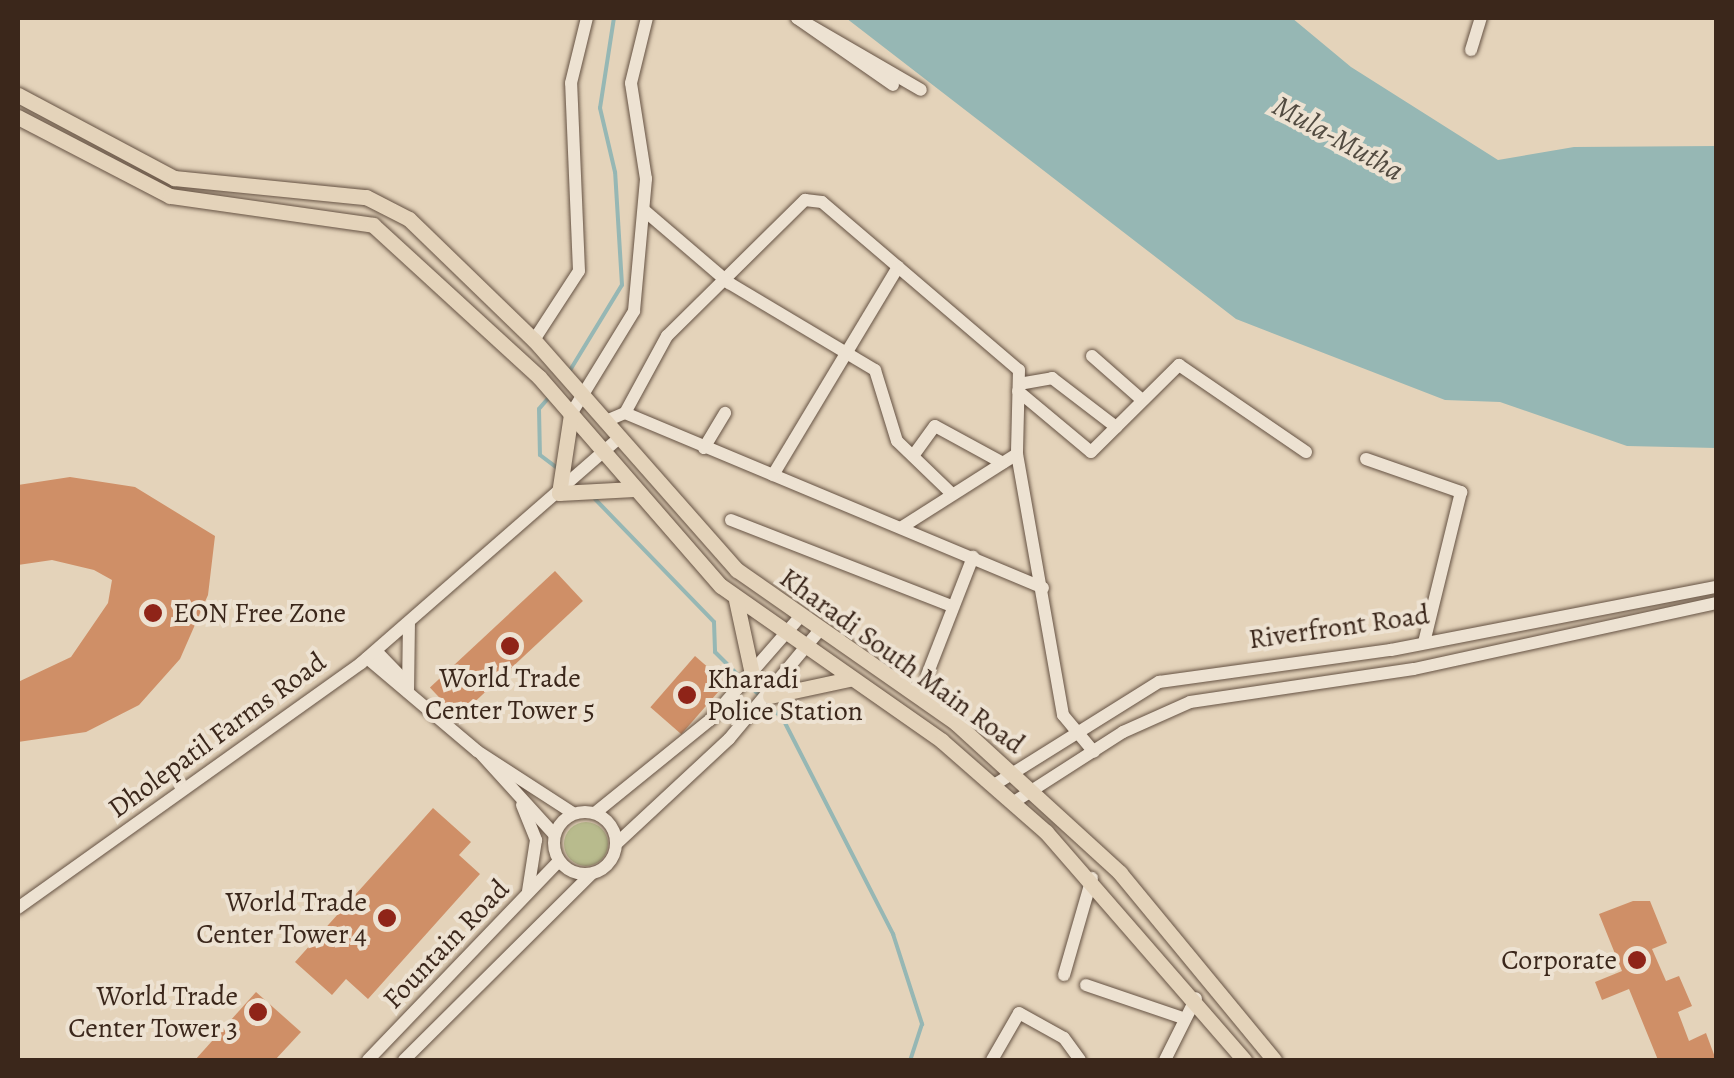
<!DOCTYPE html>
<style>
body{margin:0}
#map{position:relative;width:1734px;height:1078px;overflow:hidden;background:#e4d3ba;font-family:Alegreya,serif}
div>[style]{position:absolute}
.green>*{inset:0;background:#b8bb8d}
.round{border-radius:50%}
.water>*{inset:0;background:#96b7b4}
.stream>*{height:4px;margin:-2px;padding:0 2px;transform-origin:2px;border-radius:2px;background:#96b7b4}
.building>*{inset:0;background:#cf8f67;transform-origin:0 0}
.roads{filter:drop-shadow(0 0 2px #655243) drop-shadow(0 0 2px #655243)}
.minor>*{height:12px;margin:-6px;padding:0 6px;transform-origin:6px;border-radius:6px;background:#ede2d2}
.minor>.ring{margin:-6px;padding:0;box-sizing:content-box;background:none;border:12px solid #ede2d2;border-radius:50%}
.major>*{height:15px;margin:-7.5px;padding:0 7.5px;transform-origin:7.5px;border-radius:7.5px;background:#e4d3ba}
.dots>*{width:28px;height:28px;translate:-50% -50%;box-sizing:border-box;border:5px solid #ede2d2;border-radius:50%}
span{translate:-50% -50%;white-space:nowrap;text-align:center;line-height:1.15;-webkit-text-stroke:8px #ede2d2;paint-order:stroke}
.poi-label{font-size:28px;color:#3b271b}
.left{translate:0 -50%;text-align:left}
.right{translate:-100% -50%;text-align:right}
.street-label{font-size:28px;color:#3b271b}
.water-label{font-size:30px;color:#524b41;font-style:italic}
.frame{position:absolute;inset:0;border:20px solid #3b271b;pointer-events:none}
</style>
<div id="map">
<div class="green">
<div class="round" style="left:564px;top:822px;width:44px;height:44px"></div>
</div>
<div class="water">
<div style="clip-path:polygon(846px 18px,1292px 18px,1351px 67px,1498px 160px,1574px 147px,1716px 146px,1716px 448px,1627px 446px,1500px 402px,1445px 400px,1236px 319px)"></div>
</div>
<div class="stream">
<div style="left:569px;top:372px;width:102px;rotate:-58.7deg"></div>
<div style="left:622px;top:285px;width:113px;rotate:-93.5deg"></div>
<div style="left:615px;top:172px;width:66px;rotate:-103.2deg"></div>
<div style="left:600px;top:108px;width:91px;rotate:-81.2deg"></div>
<div style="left:551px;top:395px;width:18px;rotate:131deg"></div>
<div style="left:539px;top:409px;width:46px;rotate:88.8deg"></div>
<div style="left:540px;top:455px;width:21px;rotate:37deg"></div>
<div style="left:595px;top:499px;width:171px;rotate:45.9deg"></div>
<div style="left:714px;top:622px;width:30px;rotate:88deg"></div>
<div style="left:715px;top:652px;width:35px;rotate:45deg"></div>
<div style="left:747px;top:683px;width:51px;rotate:45deg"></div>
<div style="left:783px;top:719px;width:242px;rotate:62.9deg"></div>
<div style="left:893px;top:934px;width:95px;rotate:72.1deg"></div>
<div style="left:922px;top:1024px;width:38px;rotate:108deg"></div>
</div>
<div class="building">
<div style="clip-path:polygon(70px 477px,135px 487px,215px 536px,208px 595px,180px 659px,139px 705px,86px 732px,18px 742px,18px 682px,71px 657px,108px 603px,112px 580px,94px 570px,52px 560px,18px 565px,18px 485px)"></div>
<div style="left:555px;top:571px;width:41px;height:171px;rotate:47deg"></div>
<div style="left:695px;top:656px;width:41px;height:68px;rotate:41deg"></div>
<div style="clip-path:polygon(433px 808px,471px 842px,459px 855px,480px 874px,368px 999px,346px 979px,332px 995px,295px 962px)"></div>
<div style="clip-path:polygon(1633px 901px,1650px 901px,1667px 943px,1652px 949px,1666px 981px,1679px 976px,1692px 1006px,1678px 1012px,1689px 1041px,1706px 1033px,1716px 1060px,1658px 1060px,1629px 989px,1602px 1000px,1595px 982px,1622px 971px,1599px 914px)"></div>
<div style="clip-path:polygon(256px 992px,301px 1032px,275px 1060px,195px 1060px)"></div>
</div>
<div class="roads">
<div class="minor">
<div style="left:797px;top:18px;width:143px;rotate:30.1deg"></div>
<div style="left:797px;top:18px;width:117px;rotate:34.9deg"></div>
<div style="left:1471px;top:50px;width:34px;rotate:-73deg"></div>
<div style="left:645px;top:211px;width:111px;rotate:40.6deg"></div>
<div style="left:729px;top:283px;width:170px;rotate:30.8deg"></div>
<div style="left:875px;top:370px;width:74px;rotate:72.8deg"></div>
<div style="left:897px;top:441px;width:76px;rotate:43.9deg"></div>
<div style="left:534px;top:340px;width:82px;rotate:-56.9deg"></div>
<div style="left:579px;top:271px;width:188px;rotate:-92.4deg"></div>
<div style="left:571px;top:83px;width:67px;rotate:-76.2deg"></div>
<div style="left:1092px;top:356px;width:67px;rotate:41.3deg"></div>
<div style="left:1019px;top:384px;width:34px;rotate:-10deg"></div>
<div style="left:1052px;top:378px;width:81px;rotate:37.4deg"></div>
<div style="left:1018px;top:391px;width:95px;rotate:39.9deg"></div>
<div style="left:1091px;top:452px;width:124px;rotate:-44.7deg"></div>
<div style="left:1179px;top:365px;width:154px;rotate:34.4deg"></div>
<div style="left:625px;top:413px;width:88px;rotate:-61.4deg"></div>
<div style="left:667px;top:336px;width:194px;rotate:-44.6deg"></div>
<div style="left:805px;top:200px;width:17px;rotate:7deg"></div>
<div style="left:822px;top:202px;width:259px;rotate:40.5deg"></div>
<div style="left:1019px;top:370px;width:84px;rotate:91.4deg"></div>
<div style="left:1017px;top:454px;width:265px;rotate:80deg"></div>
<div style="left:1063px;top:715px;width:48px;rotate:50deg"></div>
<div style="left:571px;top:414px;width:121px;rotate:-58.5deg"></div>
<div style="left:634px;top:311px;width:133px;rotate:-84.8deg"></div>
<div style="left:646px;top:179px;width:97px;rotate:-98.9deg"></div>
<div style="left:631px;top:83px;width:67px;rotate:-76.2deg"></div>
<div style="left:606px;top:421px;width:21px;rotate:-23deg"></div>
<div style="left:625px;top:413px;width:453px;rotate:22.7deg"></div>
<div style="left:704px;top:448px;width:41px;rotate:-59deg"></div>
<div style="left:913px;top:456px;width:37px;rotate:-54deg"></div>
<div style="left:935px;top:426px;width:77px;rotate:28.6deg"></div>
<div style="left:1366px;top:459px;width:101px;rotate:19.2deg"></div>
<div style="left:1461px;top:492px;width:155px;rotate:103.8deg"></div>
<div style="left:773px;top:475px;width:243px;rotate:-59deg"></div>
<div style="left:731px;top:520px;width:234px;rotate:21.3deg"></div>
<div style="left:902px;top:527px;width:136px;rotate:-32.4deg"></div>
<div style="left:376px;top:651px;width:40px;rotate:46deg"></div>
<div style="left:367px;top:658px;width:144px;rotate:40.2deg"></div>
<div style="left:477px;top:751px;width:114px;rotate:32.9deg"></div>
<div style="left:927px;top:675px;width:127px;rotate:-68.7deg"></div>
<div style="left:408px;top:692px;width:69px;rotate:-89.2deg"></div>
<div style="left:482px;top:755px;width:107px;rotate:47.7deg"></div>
<div style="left:994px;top:785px;width:195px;rotate:-32deg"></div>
<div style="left:1159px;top:682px;width:234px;rotate:-7.9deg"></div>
<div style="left:1391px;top:650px;width:331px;rotate:-11deg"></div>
<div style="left:1014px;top:802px;width:130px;rotate:-32.7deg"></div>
<div style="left:1123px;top:732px;width:73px;rotate:-24.1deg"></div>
<div style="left:1190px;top:702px;width:226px;rotate:-8.4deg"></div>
<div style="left:1414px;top:669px;width:309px;rotate:-12.3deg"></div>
<div style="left:522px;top:805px;width:38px;rotate:68deg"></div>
<div style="left:536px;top:840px;width:52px;rotate:98.9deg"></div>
<div class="ring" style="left:554px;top:812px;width:50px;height:50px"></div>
<div style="left:595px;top:813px;width:148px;rotate:-39deg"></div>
<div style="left:710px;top:720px;width:135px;rotate:-48.9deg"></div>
<div style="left:616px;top:844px;width:154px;rotate:-42.9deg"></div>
<div style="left:729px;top:739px;width:141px;rotate:-50.2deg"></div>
<div style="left:18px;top:908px;width:422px;rotate:-35.5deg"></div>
<div style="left:361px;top:663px;width:344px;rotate:-41.1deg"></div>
<div style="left:1064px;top:975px;width:101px;rotate:-73.9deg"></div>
<div style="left:1086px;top:985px;width:99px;rotate:18.8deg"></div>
<div style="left:368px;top:1060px;width:276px;rotate:-46.2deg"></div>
<div style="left:404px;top:1060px;width:264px;rotate:-44.8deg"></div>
<div style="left:992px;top:1060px;width:54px;rotate:-60.1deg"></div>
<div style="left:1019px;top:1013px;width:51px;rotate:29.1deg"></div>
<div style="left:1064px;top:1038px;width:27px;rotate:54deg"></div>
<div style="left:1165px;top:1060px;width:69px;rotate:-63.4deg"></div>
</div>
<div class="major">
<div style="left:18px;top:95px;width:177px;rotate:28deg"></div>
<div style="left:174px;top:178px;width:193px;rotate:5.7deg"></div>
<div style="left:366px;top:197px;width:48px;rotate:27.1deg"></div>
<div style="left:409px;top:219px;width:174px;rotate:44.1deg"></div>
<div style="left:534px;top:340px;width:307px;rotate:48.6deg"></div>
<div style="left:737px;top:570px;width:267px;rotate:34.9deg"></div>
<div style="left:956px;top:723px;width:222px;rotate:42.4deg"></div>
<div style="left:1120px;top:873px;width:242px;rotate:50.5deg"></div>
<div style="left:18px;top:117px;width:171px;rotate:27.5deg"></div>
<div style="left:170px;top:196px;width:205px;rotate:8.1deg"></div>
<div style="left:373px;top:225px;width:225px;rotate:42.5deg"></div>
<div style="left:539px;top:377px;width:277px;rotate:49deg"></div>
<div style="left:721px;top:586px;width:270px;rotate:35deg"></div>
<div style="left:942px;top:741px;width:138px;rotate:41.2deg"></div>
<div style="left:1046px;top:832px;width:302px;rotate:49deg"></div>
<div style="left:571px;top:414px;width:80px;rotate:98.6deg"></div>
<div style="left:559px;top:493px;width:75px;rotate:-3.1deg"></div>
<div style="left:736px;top:600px;width:76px;rotate:77.8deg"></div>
<div style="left:770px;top:696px;width:81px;rotate:-12.1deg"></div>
</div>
</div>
<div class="dots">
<div style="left:153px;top:613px;background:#8f2418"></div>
<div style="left:510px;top:646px;background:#8f2418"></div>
<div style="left:687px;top:695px;background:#8f2418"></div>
<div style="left:387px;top:918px;background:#8f2418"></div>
<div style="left:1637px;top:960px;background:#8f2418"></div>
<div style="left:258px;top:1012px;background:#8f2418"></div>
</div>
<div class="poi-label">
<span class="left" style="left:173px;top:613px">EON Free Zone</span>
<span style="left:510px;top:694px">World Trade<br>Center Tower 5</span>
<span class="left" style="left:707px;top:695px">Kharadi<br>Police Station</span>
<span class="right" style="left:367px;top:918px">World Trade<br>Center Tower 4</span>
<span class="right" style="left:1617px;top:960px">Corporate</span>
<span class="right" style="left:238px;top:1012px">World Trade<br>Center Tower 3</span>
</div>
<div class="street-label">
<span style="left:1339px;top:627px;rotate:-8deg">Riverfront Road</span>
<span style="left:902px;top:661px;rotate:36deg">Kharadi South Main Road</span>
<span style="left:217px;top:735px;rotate:-36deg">Dholepatil Farms Road</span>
<span style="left:446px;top:944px;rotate:-46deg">Fountain Road</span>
</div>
<div class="water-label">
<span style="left:1338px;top:138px;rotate:29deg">Mula-Mutha</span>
</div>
<div class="frame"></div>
</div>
